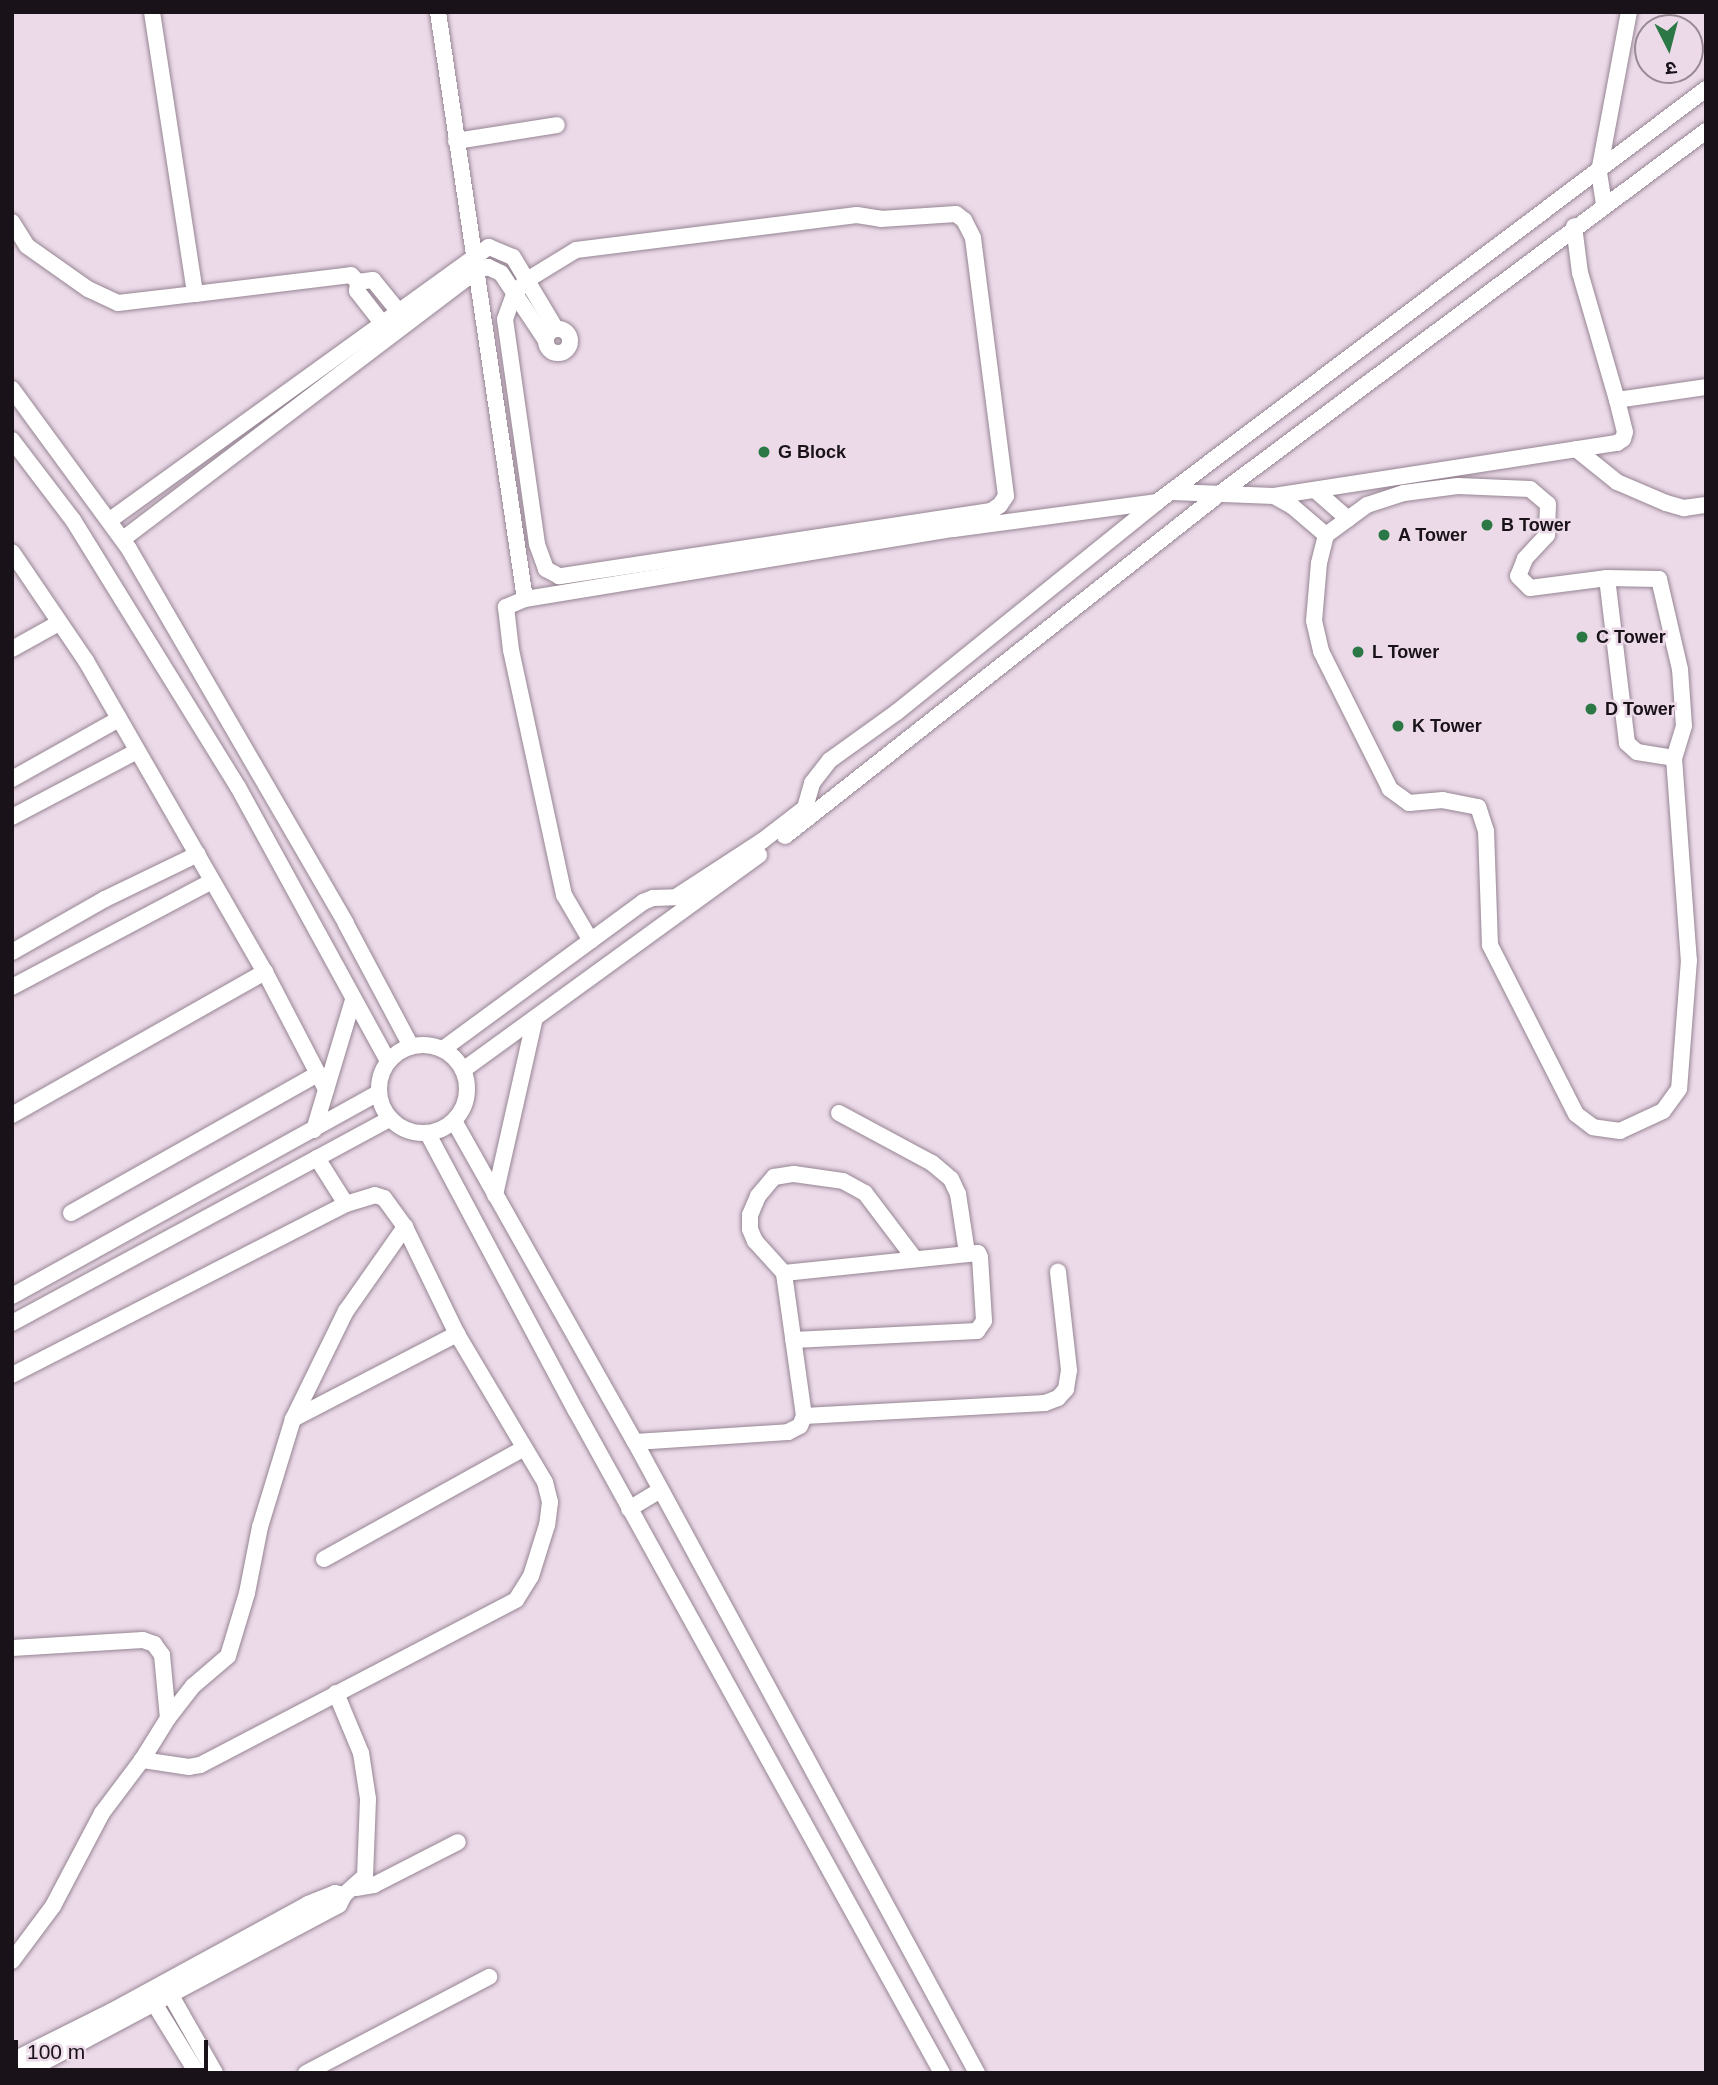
<!DOCTYPE html>
<meta charset="utf-8">
<style>
body{margin:0}
#map{position:relative;width:1718px;height:2085px;overflow:hidden;background:#ecdae9;font-family:Helvetica,"Noto Sans Devanagari",sans-serif}
div>[style]{position:absolute}
.roads{filter:drop-shadow(0 0 2px #968593) drop-shadow(0 0 2px #968593)}
.minor>*{height:16px;margin:-8px;padding:0 8px;transform-origin:8px;border-radius:8px;background:#fff}
.minor>.ring{margin:-8px;padding:0;box-sizing:content-box;background:none;border:16px solid #fff;border-radius:50%}
.dots>*{width:19px;height:19px;translate:-50% -50%;box-sizing:border-box;border:4px solid #ecdae9;border-radius:50%}
span{translate:-50% -50%;white-space:nowrap;text-align:center;line-height:1.15;-webkit-text-stroke:5px #ecdae9;paint-order:stroke}
.poi-label{font-size:18px;color:#191218;font-weight:700}
.left{translate:0 -50%;text-align:left}
.frame{position:absolute;inset:0;border:14px solid #191218;pointer-events:none}
.north{position:absolute;left:1634px;top:14px;width:70px;height:70px;box-sizing:border-box;background:#ecdae9;border:2px solid #988a95;border-radius:50%;rotate:174deg;font-size:19px;font-weight:700;line-height:28px;text-align:center;color:#191218}
.north::after{content:'';display:block;margin:auto;width:24px;height:32px;background:#2b7745;clip-path:polygon(50% 0,100% 100%,50% 72%,0 100%)}
.scale{position:absolute;left:14px;top:2040px;width:194px;height:32px;box-sizing:border-box;border:4px solid #191218;border-top:0;padding-left:9px;font-size:21px;line-height:24px;white-space:nowrap;color:#191218;-webkit-text-stroke:5px #ecdae9;paint-order:stroke}
</style>
<div id="map">
<div class="roads">
<div class="minor">
<div style="left:152px;top:12px;width:285px;rotate:81.3deg"></div>
<div style="left:195px;top:294px;width:157px;rotate:-6.9deg"></div>
<div style="left:351px;top:275px;width:10px;rotate:45deg"></div>
<div style="left:358px;top:282px;width:9px;rotate:96deg"></div>
<div style="left:357px;top:291px;width:41px;rotate:52deg"></div>
<div style="left:438px;top:12px;width:593px;rotate:81.57deg"></div>
<div style="left:525px;top:599px;width:435px;rotate:-9.3deg"></div>
<div style="left:954px;top:529px;width:205px;rotate:-7.6deg"></div>
<div style="left:456px;top:141px;width:102px;rotate:-9deg"></div>
<div style="left:1604px;top:204px;width:32px;rotate:-99deg"></div>
<div style="left:1599px;top:172px;width:163px;rotate:-79.4deg"></div>
<div style="left:956px;top:214px;width:10px;rotate:37deg"></div>
<div style="left:964px;top:220px;width:20px;rotate:63deg"></div>
<div style="left:973px;top:238px;width:260px;rotate:82.7deg"></div>
<div style="left:1006px;top:496px;width:11px;rotate:124deg"></div>
<div style="left:1000px;top:505px;width:11px;rotate:146deg"></div>
<div style="left:991px;top:511px;width:437px;rotate:171.4deg"></div>
<div style="left:559px;top:576px;width:15px;rotate:-152deg"></div>
<div style="left:546px;top:569px;width:27px;rotate:-110deg"></div>
<div style="left:537px;top:544px;width:227px;rotate:-98.1deg"></div>
<div style="left:505px;top:319px;width:27px;rotate:-70deg"></div>
<div style="left:514px;top:294px;width:19px;rotate:-47deg"></div>
<div style="left:527px;top:280px;width:57px;rotate:-31.5deg"></div>
<div style="left:576px;top:250px;width:283px;rotate:-7.1deg"></div>
<div style="left:857px;top:215px;width:24px;rotate:9deg"></div>
<div style="left:881px;top:219px;width:75px;rotate:-3.8deg"></div>
<div style="left:12px;top:222px;width:28px;rotate:58deg"></div>
<div style="left:27px;top:246px;width:75px;rotate:35.2deg"></div>
<div style="left:88px;top:289px;width:33px;rotate:25deg"></div>
<div style="left:118px;top:303px;width:78px;rotate:-6.7deg"></div>
<div style="left:358px;top:282px;width:15px;rotate:-8deg"></div>
<div style="left:373px;top:280px;width:40px;rotate:51deg"></div>
<div class="ring" style="left:546px;top:329px;width:8px;height:8px"></div>
<div style="left:12px;top:389px;width:198px;rotate:53.8deg"></div>
<div style="left:129px;top:549px;width:433px;rotate:59.9deg"></div>
<div style="left:346px;top:924px;width:138px;rotate:62deg"></div>
<div style="left:1617px;top:400px;width:90px;rotate:-8.3deg"></div>
<div style="left:12px;top:440px;width:101px;rotate:52.7deg"></div>
<div style="left:73px;top:520px;width:314px;rotate:58.3deg"></div>
<div style="left:238px;top:787px;width:312px;rotate:61.3deg"></div>
<div style="left:1576px;top:449px;width:53px;rotate:38.8deg"></div>
<div style="left:1617px;top:482px;width:53px;rotate:23.2deg"></div>
<div style="left:1666px;top:503px;width:19px;rotate:16deg"></div>
<div style="left:1684px;top:508px;width:22px;rotate:-8deg"></div>
<div style="left:1458px;top:486px;width:72px;rotate:2.4deg"></div>
<div style="left:1530px;top:489px;width:23px;rotate:40deg"></div>
<div style="left:1548px;top:504px;width:31px;rotate:92deg"></div>
<div style="left:1547px;top:535px;width:33px;rotate:133deg"></div>
<div style="left:1525px;top:559px;width:18px;rotate:112deg"></div>
<div style="left:1518px;top:576px;width:17px;rotate:45deg"></div>
<div style="left:1530px;top:588px;width:78px;rotate:-7.4deg"></div>
<div style="left:1607px;top:578px;width:52px;rotate:1.1deg"></div>
<div style="left:1659px;top:579px;width:92px;rotate:76.9deg"></div>
<div style="left:1680px;top:669px;width:57px;rotate:86deg"></div>
<div style="left:1684px;top:726px;width:34px;rotate:107deg"></div>
<div style="left:1674px;top:758px;width:203px;rotate:85.8deg"></div>
<div style="left:1689px;top:960px;width:129px;rotate:94.4deg"></div>
<div style="left:1679px;top:1089px;width:27px;rotate:126deg"></div>
<div style="left:1663px;top:1111px;width:47px;rotate:155.1deg"></div>
<div style="left:1620px;top:1131px;width:27px;rotate:-172deg"></div>
<div style="left:1593px;top:1127px;width:21px;rotate:-143deg"></div>
<div style="left:1576px;top:1114px;width:190px;rotate:-117deg"></div>
<div style="left:1490px;top:945px;width:114px;rotate:-92deg"></div>
<div style="left:1486px;top:831px;width:25px;rotate:-108deg"></div>
<div style="left:1478px;top:807px;width:36px;rotate:-169deg"></div>
<div style="left:1443px;top:800px;width:34px;rotate:175deg"></div>
<div style="left:1409px;top:803px;width:24px;rotate:-144deg"></div>
<div style="left:1390px;top:789px;width:154px;rotate:-116.6deg"></div>
<div style="left:1321px;top:651px;width:31px;rotate:-103deg"></div>
<div style="left:1314px;top:621px;width:58px;rotate:-85.1deg"></div>
<div style="left:1319px;top:563px;width:29px;rotate:-76deg"></div>
<div style="left:1326px;top:535px;width:51px;rotate:-36.2deg"></div>
<div style="left:1367px;top:505px;width:39px;rotate:-18deg"></div>
<div style="left:1404px;top:493px;width:54px;rotate:-7.4deg"></div>
<div style="left:1315px;top:490px;width:44px;rotate:41.3deg"></div>
<div style="left:1172px;top:492px;width:102px;rotate:2.2deg"></div>
<div style="left:1274px;top:496px;width:347px;rotate:-8.8deg"></div>
<div style="left:1617px;top:443px;width:7px;rotate:-34deg"></div>
<div style="left:1623px;top:439px;width:7px;rotate:-74deg"></div>
<div style="left:1625px;top:432px;width:33px;rotate:-104deg"></div>
<div style="left:1617px;top:400px;width:132px;rotate:-106.2deg"></div>
<div style="left:1580px;top:273px;width:47px;rotate:-97.3deg"></div>
<div style="left:1274px;top:496px;width:21px;rotate:29deg"></div>
<div style="left:1292px;top:506px;width:45px;rotate:40.5deg"></div>
<div style="left:110px;top:520px;width:467px;rotate:-35.8deg"></div>
<div style="left:489px;top:247px;width:26px;rotate:23deg"></div>
<div style="left:513px;top:257px;width:84px;rotate:59.2deg"></div>
<div style="left:123px;top:539px;width:443px;rotate:-37.2deg"></div>
<div style="left:476px;top:271px;width:13px;rotate:-18deg"></div>
<div style="left:488px;top:267px;width:14px;rotate:25deg"></div>
<div style="left:501px;top:273px;width:79px;rotate:56.3deg"></div>
<div style="left:12px;top:552px;width:132px;rotate:55.8deg"></div>
<div style="left:86px;top:661px;width:359px;rotate:60.1deg"></div>
<div style="left:265px;top:972px;width:132px;rotate:62.5deg"></div>
<div style="left:1607px;top:578px;width:166px;rotate:83.1deg"></div>
<div style="left:1627px;top:743px;width:13px;rotate:42deg"></div>
<div style="left:1637px;top:752px;width:37px;rotate:9deg"></div>
<div style="left:525px;top:599px;width:21px;rotate:157deg"></div>
<div style="left:506px;top:607px;width:43px;rotate:83.4deg"></div>
<div style="left:511px;top:650px;width:251px;rotate:77.8deg"></div>
<div style="left:564px;top:895px;width:53px;rotate:59.6deg"></div>
<div style="left:12px;top:649px;width:54px;rotate:-29deg"></div>
<div style="left:12px;top:779px;width:123px;rotate:-29.3deg"></div>
<div style="left:12px;top:817px;width:141px;rotate:-27.8deg"></div>
<div style="left:785px;top:836px;width:551px;rotate:-38.22deg"></div>
<div style="left:1218px;top:495px;width:609px;rotate:-36.72deg"></div>
<div style="left:12px;top:952px;width:107px;rotate:-29.7deg"></div>
<div style="left:105px;top:899px;width:103px;rotate:-25.8deg"></div>
<div style="left:12px;top:987px;width:226px;rotate:-27.9deg"></div>
<div class="ring" style="left:379px;top:1045px;width:72px;height:72px"></div>
<div style="left:443px;top:1049px;width:248px;rotate:-36.3deg"></div>
<div style="left:643px;top:902px;width:11px;rotate:-22deg"></div>
<div style="left:653px;top:898px;width:23px;rotate:-2deg"></div>
<div style="left:676px;top:897px;width:103px;rotate:-33.1deg"></div>
<div style="left:762px;top:841px;width:54px;rotate:-37.5deg"></div>
<div style="left:805px;top:808px;width:26px;rotate:-74deg"></div>
<div style="left:812px;top:783px;width:29px;rotate:-52deg"></div>
<div style="left:830px;top:760px;width:82px;rotate:-35.6deg"></div>
<div style="left:897px;top:712px;width:334px;rotate:-38.9deg"></div>
<div style="left:1157px;top:502px;width:687px;rotate:-36.95deg"></div>
<div style="left:463px;top:1070px;width:366px;rotate:-36deg"></div>
<div style="left:839px;top:1113px;width:106px;rotate:28.3deg"></div>
<div style="left:932px;top:1163px;width:25px;rotate:40deg"></div>
<div style="left:951px;top:1179px;width:17px;rotate:65deg"></div>
<div style="left:958px;top:1194px;width:60px;rotate:81.3deg"></div>
<div style="left:12px;top:1115px;width:291px;rotate:-29.5deg"></div>
<div style="left:454px;top:1121px;width:369px;rotate:60.6deg"></div>
<div style="left:635px;top:1442px;width:718px;rotate:61.54deg"></div>
<div style="left:314px;top:1130px;width:136px;rotate:-73.3deg"></div>
<div style="left:428px;top:1134px;width:314px;rotate:61.9deg"></div>
<div style="left:576px;top:1411px;width:756px;rotate:61.06deg"></div>
<div style="left:317px;top:1158px;width:54px;rotate:57.8deg"></div>
<div style="left:495px;top:1195px;width:181px;rotate:-77.3deg"></div>
<div style="left:71px;top:1213px;width:283px;rotate:-29.4deg"></div>
<div style="left:784px;top:1273px;width:195px;rotate:-5.9deg"></div>
<div style="left:978px;top:1253px;width:4px;rotate:63deg"></div>
<div style="left:980px;top:1257px;width:64px;rotate:86.4deg"></div>
<div style="left:984px;top:1321px;width:12px;rotate:125deg"></div>
<div style="left:977px;top:1331px;width:184px;rotate:177.2deg"></div>
<div style="left:12px;top:1296px;width:419px;rotate:-29deg"></div>
<div style="left:12px;top:1323px;width:429px;rotate:-28.4deg"></div>
<div style="left:12px;top:1375px;width:375px;rotate:-27.1deg"></div>
<div style="left:346px;top:1204px;width:30px;rotate:-17deg"></div>
<div style="left:375px;top:1195px;width:9px;rotate:18deg"></div>
<div style="left:384px;top:1198px;width:36px;rotate:54deg"></div>
<div style="left:405px;top:1227px;width:119px;rotate:64.1deg"></div>
<div style="left:457px;top:1334px;width:172px;rotate:59.3deg"></div>
<div style="left:545px;top:1482px;width:21px;rotate:76deg"></div>
<div style="left:550px;top:1502px;width:23px;rotate:97deg"></div>
<div style="left:547px;top:1525px;width:53px;rotate:107.4deg"></div>
<div style="left:531px;top:1576px;width:28px;rotate:122deg"></div>
<div style="left:516px;top:1600px;width:356px;rotate:152.4deg"></div>
<div style="left:200px;top:1765px;width:11px;rotate:170deg"></div>
<div style="left:189px;top:1767px;width:48px;rotate:-171.5deg"></div>
<div style="left:804px;top:1416px;width:241px;rotate:-3.1deg"></div>
<div style="left:1045px;top:1403px;width:14px;rotate:-21deg"></div>
<div style="left:1058px;top:1398px;width:12px;rotate:-48deg"></div>
<div style="left:1066px;top:1389px;width:19px;rotate:-81deg"></div>
<div style="left:1069px;top:1370px;width:99px;rotate:-96.4deg"></div>
<div style="left:293px;top:1419px;width:185px;rotate:-27.4deg"></div>
<div style="left:635px;top:1442px;width:153px;rotate:-3.7deg"></div>
<div style="left:788px;top:1432px;width:13px;rotate:-27deg"></div>
<div style="left:800px;top:1426px;width:11px;rotate:-68deg"></div>
<div style="left:804px;top:1416px;width:144px;rotate:-98deg"></div>
<div style="left:784px;top:1273px;width:43px;rotate:-132.2deg"></div>
<div style="left:755px;top:1241px;width:13px;rotate:-113deg"></div>
<div style="left:750px;top:1229px;width:14px;rotate:-90deg"></div>
<div style="left:750px;top:1215px;width:21px;rotate:-67deg"></div>
<div style="left:758px;top:1196px;width:25px;rotate:-50deg"></div>
<div style="left:774px;top:1177px;width:20px;rotate:-9deg"></div>
<div style="left:794px;top:1174px;width:49px;rotate:8.1deg"></div>
<div style="left:843px;top:1181px;width:25px;rotate:29deg"></div>
<div style="left:865px;top:1193px;width:83px;rotate:52.9deg"></div>
<div style="left:629px;top:1509px;width:37px;rotate:-31deg"></div>
<div style="left:324px;top:1559px;width:229px;rotate:-29deg"></div>
<div style="left:12px;top:1648px;width:131px;rotate:-3.5deg"></div>
<div style="left:143px;top:1640px;width:12px;rotate:20deg"></div>
<div style="left:154px;top:1644px;width:14px;rotate:54deg"></div>
<div style="left:162px;top:1655px;width:63px;rotate:84.6deg"></div>
<div style="left:336px;top:1693px;width:65px;rotate:67.4deg"></div>
<div style="left:361px;top:1753px;width:47px;rotate:81.3deg"></div>
<div style="left:368px;top:1799px;width:77px;rotate:92.2deg"></div>
<div style="left:365px;top:1876px;width:28px;rotate:138deg"></div>
<div style="left:356px;top:1888px;width:18px;rotate:-9deg"></div>
<div style="left:374px;top:1885px;width:94px;rotate:-27.1deg"></div>
<div style="left:12px;top:1961px;width:69px;rotate:-53.3deg"></div>
<div style="left:53px;top:1906px;width:105px;rotate:-62.2deg"></div>
<div style="left:102px;top:1813px;width:66px;rotate:-53deg"></div>
<div style="left:142px;top:1760px;width:49px;rotate:-58.2deg"></div>
<div style="left:168px;top:1718px;width:41px;rotate:-52deg"></div>
<div style="left:193px;top:1686px;width:46px;rotate:-40.6deg"></div>
<div style="left:228px;top:1656px;width:66px;rotate:-73.2deg"></div>
<div style="left:247px;top:1593px;width:67px;rotate:-78.9deg"></div>
<div style="left:260px;top:1527px;width:113px;rotate:-73deg"></div>
<div style="left:293px;top:1419px;width:120px;rotate:-63.9deg"></div>
<div style="left:346px;top:1311px;width:103px;rotate:-54.9deg"></div>
<div style="left:165px;top:1985px;width:101px;rotate:60.4deg"></div>
<div style="left:149px;top:1995px;width:92px;rotate:58.4deg"></div>
<div style="left:12px;top:2061px;width:112px;rotate:-26.6deg"></div>
<div style="left:112px;top:2011px;width:223px;rotate:-28.6deg"></div>
<div style="left:308px;top:1904px;width:29px;rotate:-22deg"></div>
<div style="left:335px;top:1893px;width:9px;rotate:13deg"></div>
<div style="left:344px;top:1895px;width:11px;rotate:117deg"></div>
<div style="left:339px;top:1905px;width:358px;rotate:152deg"></div>
<div style="left:306px;top:2073px;width:207px;rotate:-27.7deg"></div>
</div>
</div>
<div class="dots">
<div style="left:764px;top:452px;background:#2b7745"></div>
<div style="left:1487px;top:525px;background:#2b7745"></div>
<div style="left:1384px;top:535px;background:#2b7745"></div>
<div style="left:1582px;top:637px;background:#2b7745"></div>
<div style="left:1358px;top:652px;background:#2b7745"></div>
<div style="left:1591px;top:709px;background:#2b7745"></div>
<div style="left:1398px;top:726px;background:#2b7745"></div>
</div>
<div class="poi-label">
<span class="left" style="left:778px;top:452px">G Block</span>
<span class="left" style="left:1501px;top:525px">B Tower</span>
<span class="left" style="left:1398px;top:535px">A Tower</span>
<span class="left" style="left:1596px;top:637px">C Tower</span>
<span class="left" style="left:1372px;top:652px">L Tower</span>
<span class="left" style="left:1605px;top:709px">D Tower</span>
<span class="left" style="left:1412px;top:726px">K Tower</span>
</div>
<div class="frame"></div>
<div class="north">उ</div>
<div class="scale">100 m</div>
</div>
